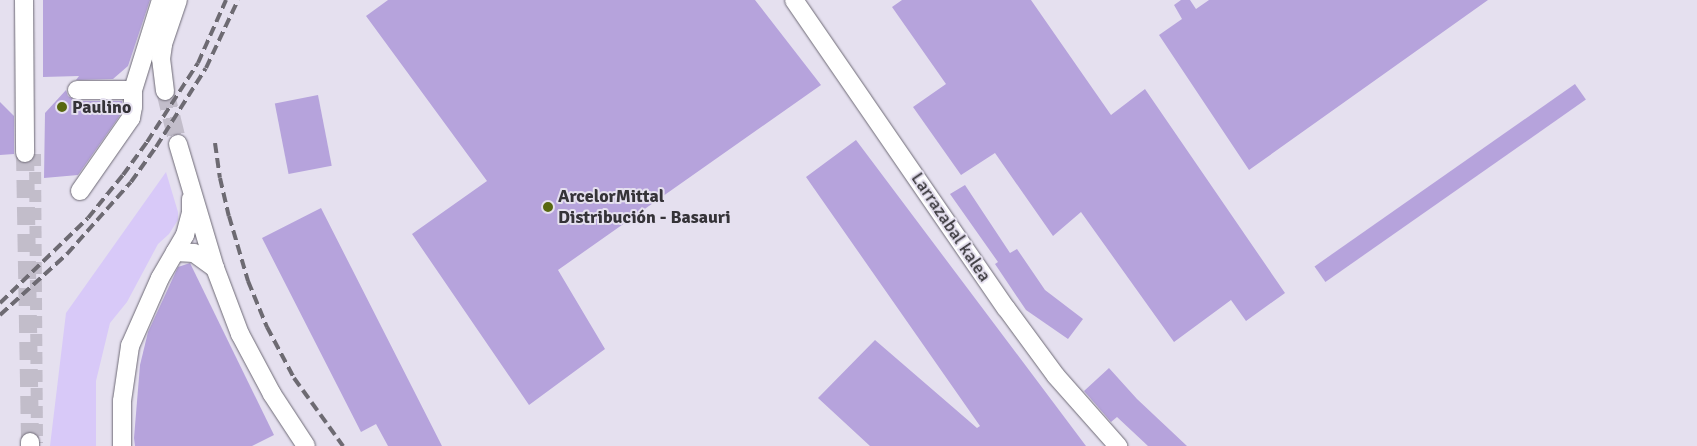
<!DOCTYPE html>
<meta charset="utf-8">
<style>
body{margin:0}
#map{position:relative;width:1697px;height:446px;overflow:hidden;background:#e5e0ef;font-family:Signika,sans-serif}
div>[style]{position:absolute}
.green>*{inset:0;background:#d8c9f8}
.building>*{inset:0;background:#b6a3dc;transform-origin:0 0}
.pedestrian-tunnel>*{height:12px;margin-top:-6px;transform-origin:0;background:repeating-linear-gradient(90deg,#c2bdca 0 12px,transparent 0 18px)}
.minor-tunnel>*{height:18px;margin-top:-9px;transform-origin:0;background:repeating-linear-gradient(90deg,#c2bdca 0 18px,transparent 0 27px)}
.roads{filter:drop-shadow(0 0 1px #6d6975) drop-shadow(0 0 1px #6d6975)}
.minor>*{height:18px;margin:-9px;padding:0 9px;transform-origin:9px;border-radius:9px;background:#fff}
.rail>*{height:4px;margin-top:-2px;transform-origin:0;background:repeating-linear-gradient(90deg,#6d6a72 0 10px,transparent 0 15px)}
.dots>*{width:14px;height:14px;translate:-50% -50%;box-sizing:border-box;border:2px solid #e5e0ef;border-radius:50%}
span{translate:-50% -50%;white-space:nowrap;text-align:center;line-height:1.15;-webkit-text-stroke:4px #e5e0ef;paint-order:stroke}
.poi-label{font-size:18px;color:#353338;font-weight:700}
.left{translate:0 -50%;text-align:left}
.street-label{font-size:18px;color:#353338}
</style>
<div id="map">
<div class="green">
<div style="clip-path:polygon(166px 172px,178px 212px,178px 220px,169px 234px,158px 244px,127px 302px,110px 323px,96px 381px,96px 446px,50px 446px,66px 313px)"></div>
</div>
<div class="building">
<div style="clip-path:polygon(43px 0,150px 0,128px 66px,113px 79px,76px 80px,79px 76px,43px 77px)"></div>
<div style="clip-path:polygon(388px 0,755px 0,821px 85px,558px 270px,605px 349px,529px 405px,412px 234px,487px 181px,366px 16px)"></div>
<div style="clip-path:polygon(902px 0,1031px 0,1111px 115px,1145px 89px,1285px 293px,1246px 321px,1231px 300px,1174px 342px,1081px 212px,1053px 236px,995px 153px,961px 175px,913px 107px,946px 84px,892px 7px)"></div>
<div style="clip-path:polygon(1181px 0,1190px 0,1196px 9px,1209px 0,1488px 0,1249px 170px,1159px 35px,1182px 19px,1174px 5px)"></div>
<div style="left:1575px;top:84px;width:19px;height:318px;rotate:55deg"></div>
<div style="clip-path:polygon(66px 90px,68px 96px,77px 101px,122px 101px,121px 114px,78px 175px,44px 178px,45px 113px)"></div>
<div style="left:318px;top:95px;width:72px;height:44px;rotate:79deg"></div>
<div style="clip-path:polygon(0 102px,14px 116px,14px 154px,0 155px)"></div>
<div style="clip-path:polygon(856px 140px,1086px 446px,870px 446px,818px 398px,875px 340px,977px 428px,980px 426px,806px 177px)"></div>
<div style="clip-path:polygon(965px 185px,1010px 253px,1017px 249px,1045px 290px,1083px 319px,1068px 339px,1026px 310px,995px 264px,998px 262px,950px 194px)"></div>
<div style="clip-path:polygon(321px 208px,442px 446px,388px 446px,376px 424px,361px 432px,262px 238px)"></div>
<div style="clip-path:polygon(190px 263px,274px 435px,252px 446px,135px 446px,134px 438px,140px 365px,148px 332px,178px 267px)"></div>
<div style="clip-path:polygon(1109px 368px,1137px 399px,1187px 446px,1148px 446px,1117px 417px,1111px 422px,1084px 391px)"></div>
</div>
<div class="pedestrian-tunnel">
<div style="left:35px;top:154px;width:289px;rotate:89.6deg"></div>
</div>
<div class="minor-tunnel">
<div style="left:165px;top:91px;width:55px;rotate:76.2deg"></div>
<div style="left:25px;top:153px;width:289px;rotate:89deg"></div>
</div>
<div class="roads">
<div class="minor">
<div style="left:24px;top:0;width:153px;rotate:89.6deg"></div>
<div style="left:794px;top:0;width:374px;rotate:55.5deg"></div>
<div style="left:1006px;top:308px;width:84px;rotate:53.7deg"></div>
<div style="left:1056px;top:376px;width:94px;rotate:48.5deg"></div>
<div style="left:77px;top:90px;width:56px"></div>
<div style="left:133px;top:90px;width:94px;rotate:-72.7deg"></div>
<div style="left:165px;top:91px;width:32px;rotate:-97deg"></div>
<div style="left:161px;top:59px;width:15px;rotate:-82deg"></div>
<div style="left:163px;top:44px;width:46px;rotate:-71.2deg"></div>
<div style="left:178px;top:144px;width:129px;rotate:73.4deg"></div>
<div style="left:215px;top:268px;width:71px;rotate:69.3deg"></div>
<div style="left:240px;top:334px;width:68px;rotate:61.9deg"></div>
<div style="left:272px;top:394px;width:62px;rotate:56.8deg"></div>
<div style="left:80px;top:191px;width:89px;rotate:-55.1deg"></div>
<div style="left:131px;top:118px;width:11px;rotate:-80deg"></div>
<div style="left:133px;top:107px;width:17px;rotate:-90deg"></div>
<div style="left:175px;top:252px;width:19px;rotate:3deg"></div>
<div style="left:194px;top:253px;width:26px;rotate:36deg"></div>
<div style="left:30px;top:442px;width:4px;rotate:90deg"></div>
<div style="left:122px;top:446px;width:45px;rotate:-90deg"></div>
<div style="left:122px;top:401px;width:56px;rotate:-81.7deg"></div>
<div style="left:130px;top:346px;width:74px;rotate:-66.2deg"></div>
<div style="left:160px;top:278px;width:50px;rotate:-59.8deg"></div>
<div style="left:185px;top:235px;width:24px;rotate:-75deg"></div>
<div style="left:191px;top:212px;width:13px;rotate:-90deg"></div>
</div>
</div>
<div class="rail">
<div style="left:215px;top:143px;width:35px;rotate:82deg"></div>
<div style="left:220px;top:178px;width:39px;rotate:77deg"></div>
<div style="left:229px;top:216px;width:68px;rotate:73.7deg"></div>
<div style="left:248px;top:281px;width:50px;rotate:67.6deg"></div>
<div style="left:267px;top:327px;width:58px;rotate:62.1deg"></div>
<div style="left:294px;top:378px;width:84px;rotate:54.2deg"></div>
<div style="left:0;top:303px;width:122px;rotate:-44deg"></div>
<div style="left:88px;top:218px;width:55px;rotate:-50.9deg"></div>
<div style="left:123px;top:175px;width:41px;rotate:-54deg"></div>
<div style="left:147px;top:142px;width:94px;rotate:-57.2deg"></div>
<div style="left:198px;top:63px;width:69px;rotate:-66deg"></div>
<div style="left:0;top:315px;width:91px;rotate:-42.3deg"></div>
<div style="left:67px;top:254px;width:96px;rotate:-48.4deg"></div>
<div style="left:131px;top:182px;width:43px;rotate:-54.5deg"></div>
<div style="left:156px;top:147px;width:93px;rotate:-57.7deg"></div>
<div style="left:206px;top:68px;width:75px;rotate:-64.8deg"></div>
</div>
<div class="dots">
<div style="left:62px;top:107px;background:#586810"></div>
<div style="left:548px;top:207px;background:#586810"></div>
</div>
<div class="poi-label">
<span class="left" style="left:72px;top:107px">Paulino</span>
<span class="left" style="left:558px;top:207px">ArcelorMittal<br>Distribución - Basauri</span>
</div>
<div class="street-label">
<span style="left:951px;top:227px;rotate:56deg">Larrazabal kalea</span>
</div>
</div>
